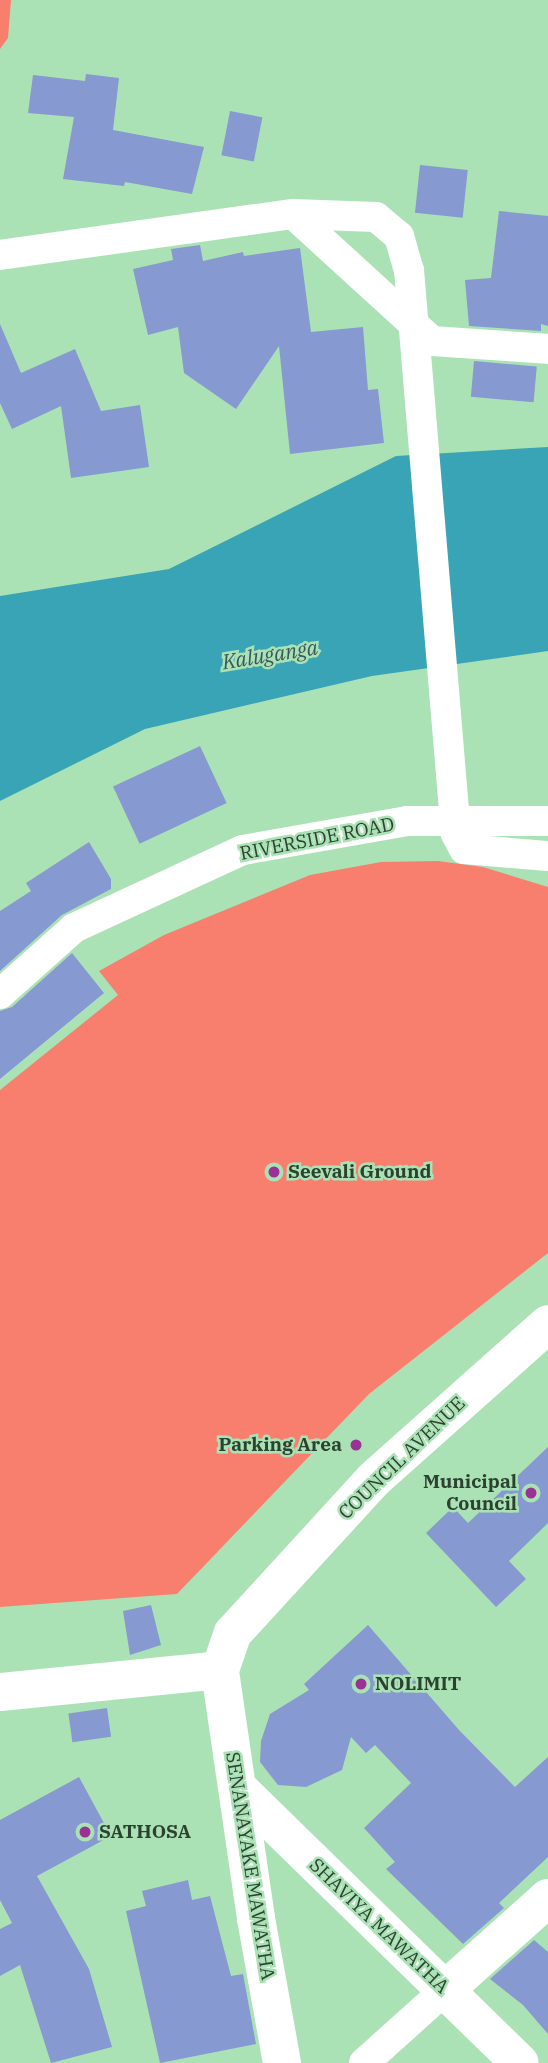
<!DOCTYPE html>
<style>
body{margin:0}
#map{position:relative;width:548px;height:2063px;overflow:hidden;background:#abe2b5;font-family:"IBM Plex Serif",serif}
div>[style]{position:absolute}
.green>*{inset:0;background:#f87f6e}
.water>*{inset:0;background:#38a4b5}
.building>*{inset:0;background:#8699d0;transform-origin:0 0}
.street>*{height:30px;margin:-15px;padding:0 15px;transform-origin:15px;border-radius:15px;background:#fff}
.secondary>*{height:38px;margin:-19px;padding:0 19px;transform-origin:19px;border-radius:19px;background:#fff}
.primary>*{height:38px;margin:-19px;padding:0 19px;transform-origin:19px;border-radius:19px;background:#fff}
.dots>*{width:19px;height:19px;translate:-50% -50%;box-sizing:border-box;border:4px solid #abe2b5;border-radius:50%}
span{translate:-50% -50%;white-space:nowrap;text-align:center;line-height:1.15;-webkit-text-stroke:5px #abe2b5;paint-order:stroke}
.street-label{font-size:19px;color:#2c4230}
.poi-label{font-size:19px;color:#2c4230;font-weight:700}
.left{translate:0 -50%;text-align:left}
.right{translate:-100% -50%;text-align:right}
.water-label{font-size:21px;color:#37575c;font-style:italic}
</style>
<div id="map">
<div class="green">
<div style="clip-path:polygon(0 0,11px 0,8px 38px,0 49px)"></div>
<div style="clip-path:polygon(438px 861px,483px 867px,548px 887px,548px 1253px,369px 1394px,177px 1594px,0 1607px,0 1090px,118px 995px,99px 971px,164px 935px,310px 875px,381px 862px)"></div>
</div>
<div class="water">
<div style="clip-path:polygon(548px 447px,548px 651px,372px 676px,145px 729px,0 801px,0 596px,169px 569px,396px 456px)"></div>
</div>
<div class="building">
<div style="clip-path:polygon(86px 74px,119px 78px,113px 130px,204px 147px,192px 194px,125px 182px,124px 186px,63px 179px,74px 117px,28px 113px,33px 75px,85px 81px)"></div>
<div style="left:230px;top:111px;width:33px;height:45px;rotate:11deg"></div>
<div style="left:420px;top:165px;width:48px;height:48px;rotate:6deg"></div>
<div style="clip-path:polygon(499px 211px,548px 216px,548px 326px,541px 324px,541px 331px,469px 326px,465px 280px,491px 278px)"></div>
<div style="clip-path:polygon(200px 245px,203px 261px,243px 252px,244px 256px,300px 248px,311px 332px,363px 327px,368px 390px,378px 389px,384px 443px,290px 454px,279px 346px,236px 409px,184px 373px,178px 327px,148px 335px,133px 269px,173px 260px,171px 249px)"></div>
<div style="clip-path:polygon(0 324px,21px 373px,75px 349px,101px 411px,140px 405px,149px 467px,71px 478px,61px 406px,12px 429px,0 403px)"></div>
<div style="left:474px;top:361px;width:63px;height:36px;rotate:5deg"></div>
<div style="left:200px;top:746px;width:63px;height:96px;rotate:65deg"></div>
<div style="clip-path:polygon(89px 842px,111px 879px,111px 889px,62px 915px,0 971px,0 911px,31px 891px,26px 883px)"></div>
<div style="clip-path:polygon(72px 953px,104px 993px,0 1079px,0 1011px,12px 1007px)"></div>
<div style="clip-path:polygon(548px 1447px,548px 1523px,509px 1561px,526px 1579px,496px 1607px,426px 1533px,453px 1507px,468px 1523px)"></div>
<div style="clip-path:polygon(151px 1605px,161px 1645px,130px 1655px,123px 1611px)"></div>
<div style="clip-path:polygon(368px 1625px,459px 1730px,515px 1787px,548px 1757px,548px 1857px,499px 1903px,504px 1908px,463px 1944px,386px 1869px,395px 1862px,364px 1828px,411px 1783px,375px 1745px,366px 1753px,351px 1737px,342px 1770px,306px 1787px,278px 1785px,260px 1762px,261px 1741px,270px 1714px,309px 1690px,304px 1684px)"></div>
<div style="left:107px;top:1708px;width:29px;height:39px;rotate:82deg"></div>
<div style="clip-path:polygon(79px 1777px,111px 1836px,37px 1876px,89px 1969px,112px 2047px,51px 2063px,20px 1965px,0 1976px,0 1929px,12px 1923px,0 1900px,0 1820px)"></div>
<div style="clip-path:polygon(188px 1880px,192px 1900px,210px 1896px,231px 1976px,243px 1974px,256px 2044px,160px 2063px,126px 1911px,146px 1906px,142px 1891px)"></div>
<div style="clip-path:polygon(534px 1940px,548px 1952px,548px 2034px,523px 2005px,490px 1979px)"></div>
</div>
<div class="street">
<div style="left:293px;top:214px;width:188px;rotate:42.4deg"></div>
<div style="left:432px;top:341px;width:116px;rotate:3.9deg"></div>
<div style="left:0;top:255px;width:296px;rotate:-8deg"></div>
<div style="left:293px;top:214px;width:83px;rotate:2.1deg"></div>
<div style="left:376px;top:217px;width:30px;rotate:40deg"></div>
<div style="left:399px;top:236px;width:35px;rotate:74deg"></div>
<div style="left:409px;top:270px;width:566px;rotate:85.24deg"></div>
<div style="left:456px;top:834px;width:17px;rotate:62deg"></div>
<div style="left:464px;top:849px;width:84px;rotate:4.8deg"></div>
<div style="left:0;top:994px;width:99px;rotate:-41.7deg"></div>
<div style="left:74px;top:928px;width:186px;rotate:-24.8deg"></div>
<div style="left:243px;top:850px;width:167px;rotate:-10deg"></div>
<div style="left:407px;top:821px;width:141px"></div>
<div style="left:364px;top:2063px;width:109px;rotate:-42deg"></div>
</div>
<div class="secondary">
<div style="left:0;top:1692px;width:221px;rotate:-5.7deg"></div>
<div style="left:239px;top:1789px;width:392px;rotate:44.3deg"></div>
<div style="left:445px;top:1990px;width:138px;rotate:-41.8deg"></div>
</div>
<div class="primary">
<div style="left:282px;top:2063px;width:147px;rotate:-100.2deg"></div>
<div style="left:256px;top:1918px;width:251px;rotate:-98.3deg"></div>
<div style="left:220px;top:1670px;width:39px;rotate:-71deg"></div>
<div style="left:233px;top:1633px;width:207px;rotate:-47.5deg"></div>
<div style="left:373px;top:1480px;width:234px;rotate:-41.7deg"></div>
</div>
<div class="dots">
<div style="left:274px;top:1172px;background:#9a3296"></div>
<div style="left:356px;top:1445px;background:#9a3296"></div>
<div style="left:531px;top:1493px;background:#9a3296"></div>
<div style="left:361px;top:1684px;background:#9a3296"></div>
<div style="left:85px;top:1832px;background:#9a3296"></div>
</div>
<div class="street-label">
<span style="left:317px;top:839px;rotate:-11deg">RIVERSIDE ROAD</span>
<span style="left:402px;top:1458px;rotate:-44deg">COUNCIL AVENUE</span>
<span style="left:250px;top:1866px;rotate:81deg">SENANAYAKE MAWATHA</span>
<span style="left:379px;top:1926px;rotate:44deg">SHAVIYA MAWATHA</span>
</div>
<div class="poi-label">
<span class="left" style="left:288px;top:1172px">Seevali Ground</span>
<span class="right" style="left:342px;top:1445px">Parking Area</span>
<span class="right" style="left:517px;top:1493px">Municipal<br>Council</span>
<span class="left" style="left:375px;top:1684px">NOLIMIT</span>
<span class="left" style="left:99px;top:1832px">SATHOSA</span>
</div>
<div class="water-label">
<span style="left:270px;top:654px;rotate:-9deg">Kaluganga</span>
</div>
</div>
